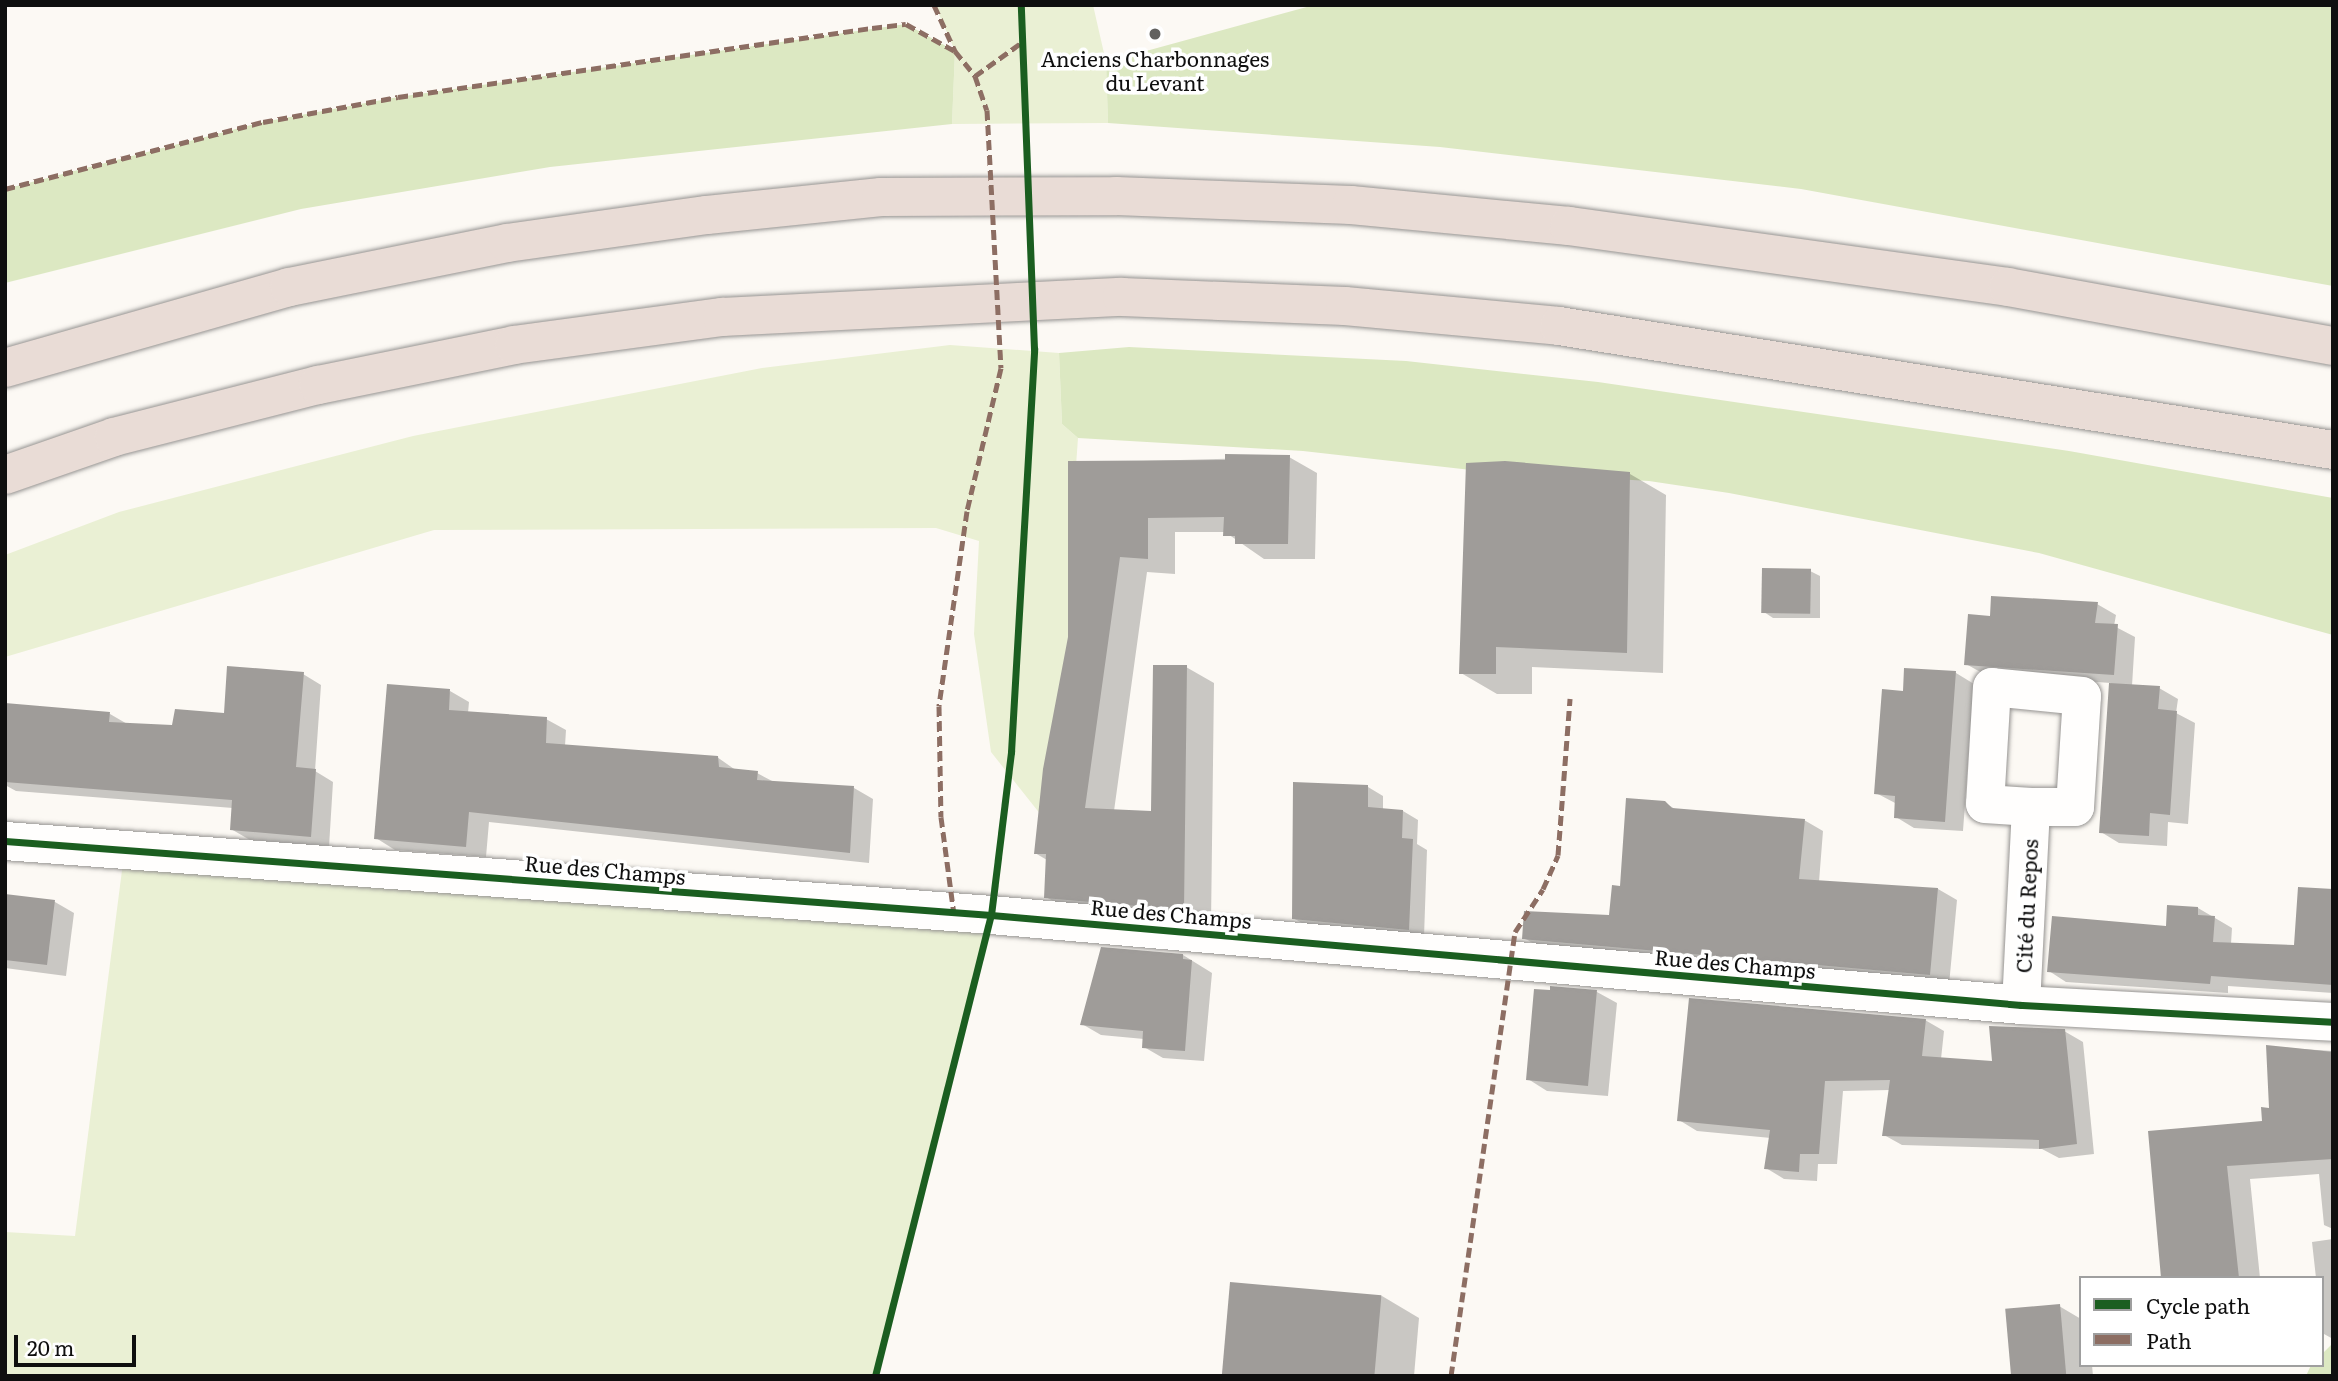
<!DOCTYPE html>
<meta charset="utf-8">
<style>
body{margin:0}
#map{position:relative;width:2338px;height:1381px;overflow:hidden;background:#fcf9f4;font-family:Literata,serif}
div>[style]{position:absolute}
.green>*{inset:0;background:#eaf0d4}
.forest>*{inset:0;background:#dce8c2}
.shadow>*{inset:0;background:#0003}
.building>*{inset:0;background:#9f9c99;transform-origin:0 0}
.roads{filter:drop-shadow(0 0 2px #969492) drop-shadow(0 0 2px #969492)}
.minor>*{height:38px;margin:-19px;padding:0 19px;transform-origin:19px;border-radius:19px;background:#fffefd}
.highway>*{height:38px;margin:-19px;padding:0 19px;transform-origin:19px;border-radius:19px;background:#e9dcd6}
.quiet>*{height:5px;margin-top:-2.5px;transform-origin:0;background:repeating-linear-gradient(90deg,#8d6e63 0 10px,transparent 0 15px)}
.cycleway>*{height:7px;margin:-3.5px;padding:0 3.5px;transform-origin:3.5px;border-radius:3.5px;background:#1b5e20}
.dots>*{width:19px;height:19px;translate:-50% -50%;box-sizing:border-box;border:4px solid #fff;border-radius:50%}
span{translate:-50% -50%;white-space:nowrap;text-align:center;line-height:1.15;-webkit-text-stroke:7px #fff;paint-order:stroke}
.poi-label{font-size:21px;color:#0f0f0f}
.street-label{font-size:21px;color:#0f0f0f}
.frame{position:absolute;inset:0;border:7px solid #0f0f0f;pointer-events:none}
.legend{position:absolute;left:2079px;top:1276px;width:245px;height:91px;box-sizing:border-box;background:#fff;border:2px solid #9f9f9f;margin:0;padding:9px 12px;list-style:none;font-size:21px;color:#0f0f0f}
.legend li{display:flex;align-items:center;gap:14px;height:35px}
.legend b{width:35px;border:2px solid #9f9f9f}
.scale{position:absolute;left:14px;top:1335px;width:122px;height:32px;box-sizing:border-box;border:4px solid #0f0f0f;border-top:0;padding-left:9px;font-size:21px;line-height:24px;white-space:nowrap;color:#0f0f0f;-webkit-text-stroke:5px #fff;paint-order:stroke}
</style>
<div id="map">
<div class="green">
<div style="clip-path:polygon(935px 5px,1093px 5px,1106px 62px,1108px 123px,952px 124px,955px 51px)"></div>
<div style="clip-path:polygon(950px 345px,1059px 353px,1062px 424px,1078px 438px,1073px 508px,1079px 648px,1041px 815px,991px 752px,974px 634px,979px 541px,936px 528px,434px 530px,5px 657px,5px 555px,119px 512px,413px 436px,762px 368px)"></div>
<div style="clip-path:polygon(125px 847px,991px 915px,873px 1376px,5px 1376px,5px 1232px,75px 1236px)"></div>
</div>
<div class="forest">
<div style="clip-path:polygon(1314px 5px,2333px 5px,2333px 286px,1801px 189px,1440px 147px,1108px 123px,1106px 62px)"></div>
<div style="clip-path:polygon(906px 24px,955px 51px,952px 124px,550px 167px,301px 209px,5px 283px,5px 189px,263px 122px,398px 97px)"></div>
<div style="clip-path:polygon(1129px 347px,1406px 361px,1598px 382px,2069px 451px,2333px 498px,2333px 635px,2039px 553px,1729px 493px,1649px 481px,1480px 471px,1303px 451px,1078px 438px,1062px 424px,1059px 353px)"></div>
<div style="clip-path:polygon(2333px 1343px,2333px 1376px,2306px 1376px,2311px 1365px,2322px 1365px,2322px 1354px)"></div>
</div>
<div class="shadow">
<div style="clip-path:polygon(1289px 457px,1317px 473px,1315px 559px,1264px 559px,1225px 532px,1175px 532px,1175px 574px,1147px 572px,1114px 811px,1153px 813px,1186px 667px,1214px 683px,1211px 925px,1074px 913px,1046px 897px,1047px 860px,1035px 853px,1070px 637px,1069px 463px)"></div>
<div style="clip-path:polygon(1630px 474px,1666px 495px,1663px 673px,1532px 667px,1532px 694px,1497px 694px,1461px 673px)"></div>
<div style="clip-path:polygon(1810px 571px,1820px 576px,1820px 618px,1773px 618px,1764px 612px)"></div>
<div style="clip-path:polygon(2097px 604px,2116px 615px,2114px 626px,2135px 637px,2132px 686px,2159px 688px,2178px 699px,2176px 713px,2195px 723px,2188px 824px,2168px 822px,2167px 846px,2119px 843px,2101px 832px,2111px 683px,1984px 674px,1966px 664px,1992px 617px)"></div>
<div style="clip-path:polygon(1906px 669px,1956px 673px,1974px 684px,1963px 831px,1914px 828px,1896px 817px,1897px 804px,1876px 793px,1904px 693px)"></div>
<div style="clip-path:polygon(303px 674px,321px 685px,315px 771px,333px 782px,329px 847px,250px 840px,231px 829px,233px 808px,16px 791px,5px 785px,5px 704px,110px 714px,129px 725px,174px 727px,226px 715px)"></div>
<div style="clip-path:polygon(450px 691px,469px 702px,468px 713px,546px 719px,566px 730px,565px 746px,717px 757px,737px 771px,757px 773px,774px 782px,854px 788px,873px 799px,869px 863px,489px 822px,486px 857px,395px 850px,376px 838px)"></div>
<div style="clip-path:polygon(1368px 787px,1383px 796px,1383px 810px,1403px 811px,1418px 820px,1417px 844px,1427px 850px,1424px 937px,1309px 927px,1293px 918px)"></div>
<div style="clip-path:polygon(1664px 802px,1678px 811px,1804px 820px,1823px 831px,1819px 882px,1938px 889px,1957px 900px,1949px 985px,1543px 949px,1524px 938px,1611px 917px)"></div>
<div style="clip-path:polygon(2333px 891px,2333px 993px,2228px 986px,2228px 993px,2066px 982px,2049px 971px,2168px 927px,2198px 908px,2232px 928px,2231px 944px,2296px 947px)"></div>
<div style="clip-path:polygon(5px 895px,55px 902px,74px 913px,66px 976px,5px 968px)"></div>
<div style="clip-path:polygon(1183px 955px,1212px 973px,1204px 1061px,1163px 1058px,1144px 1047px,1144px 1039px,1101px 1035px,1082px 1024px)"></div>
<div style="clip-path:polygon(1535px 991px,1597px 992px,1617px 1003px,1608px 1096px,1547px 1091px,1528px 1079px)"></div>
<div style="clip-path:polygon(1925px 1020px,1944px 1031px,1941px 1059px,1994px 1063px,2064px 1031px,2083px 1042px,2094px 1154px,2059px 1158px,2042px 1149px,1902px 1145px,1884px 1135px,1890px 1090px,1843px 1091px,1837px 1164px,1818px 1164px,1817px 1181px,1784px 1179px,1766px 1168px,1771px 1138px,1697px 1131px,1679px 1120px)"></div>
<div style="clip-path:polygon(2268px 1047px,2333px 1051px,2333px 1229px,2324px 1225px,2319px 1174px,2250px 1179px,2260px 1278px,2163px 1278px,2150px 1133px,2264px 1123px,2270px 1110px)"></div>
<div style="clip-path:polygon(2333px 1239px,2333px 1339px,2324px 1334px,2322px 1278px,2316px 1278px,2312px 1242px)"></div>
<div style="clip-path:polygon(1382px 1296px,1419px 1318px,1414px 1376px,1224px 1376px)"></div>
<div style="clip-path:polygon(2059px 1306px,2081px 1319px,2081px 1365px,2092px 1365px,2093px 1376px,2013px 1376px)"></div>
</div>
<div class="building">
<div style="clip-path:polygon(1225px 454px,1290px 455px,1288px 544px,1235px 544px,1235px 536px,1223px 536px,1224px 517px,1148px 518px,1148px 559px,1120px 557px,1085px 808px,1151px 811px,1153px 665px,1187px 665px,1184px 910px,1044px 898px,1046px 854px,1034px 854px,1043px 769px,1068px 637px,1068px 461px,1225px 460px)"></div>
<div style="clip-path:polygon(1505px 461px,1630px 472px,1627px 653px,1496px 647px,1496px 674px,1459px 674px,1466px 463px)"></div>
<div style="left:1762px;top:568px;width:49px;height:45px;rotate:1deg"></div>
<div style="clip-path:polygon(1991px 596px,2098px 602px,2095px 623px,2118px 624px,2114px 675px,1964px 665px,1968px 614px,1990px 616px)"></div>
<div style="clip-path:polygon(227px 666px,304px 672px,296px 767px,316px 769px,311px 837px,230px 830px,232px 800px,5px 782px,5px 703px,110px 712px,109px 722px,172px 725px,175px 709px,224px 713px)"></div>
<div style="clip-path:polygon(1904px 668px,1956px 671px,1945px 822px,1894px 818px,1895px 796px,1874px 794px,1882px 689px,1903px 691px)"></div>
<div style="clip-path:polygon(2109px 683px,2160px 686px,2158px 709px,2177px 711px,2170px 815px,2150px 813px,2149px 836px,2099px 833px)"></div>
<div style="clip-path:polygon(387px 684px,450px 689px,449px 710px,547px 717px,546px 743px,718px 756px,719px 767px,758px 771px,757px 780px,854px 786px,850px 853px,469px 812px,466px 847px,374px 839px)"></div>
<div style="clip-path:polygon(1293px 782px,1368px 785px,1368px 807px,1403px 810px,1402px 838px,1413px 839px,1409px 930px,1292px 919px)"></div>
<div style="clip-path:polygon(1626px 798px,1665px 801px,1672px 808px,1805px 819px,1799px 879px,1938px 888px,1930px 975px,1522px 939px,1524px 911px,1609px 915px,1612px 885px,1620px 886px)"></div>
<div style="clip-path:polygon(2298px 887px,2333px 889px,2333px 985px,2211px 976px,2210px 984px,2047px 972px,2052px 916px,2166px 926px,2167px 905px,2198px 907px,2198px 915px,2215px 916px,2213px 942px,2294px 945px)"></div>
<div style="clip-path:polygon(5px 894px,55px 900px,47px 965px,5px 960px)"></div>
<div style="clip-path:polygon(1101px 947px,1183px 954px,1183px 959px,1192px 960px,1185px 1051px,1142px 1048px,1143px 1031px,1080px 1025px)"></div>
<div style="clip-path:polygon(1550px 986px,1597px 990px,1588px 1086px,1526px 1080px,1534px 989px,1550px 990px)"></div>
<div style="clip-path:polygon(1689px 998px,1926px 1019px,1922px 1056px,1992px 1061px,1989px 1026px,2065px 1029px,2077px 1144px,2039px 1149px,2039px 1140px,1882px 1136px,1890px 1080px,1825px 1081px,1819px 1154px,1800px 1154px,1799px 1172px,1764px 1169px,1770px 1130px,1677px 1121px)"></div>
<div style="clip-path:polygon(2266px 1045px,2333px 1052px,2333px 1159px,2227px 1166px,2239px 1278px,2161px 1278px,2148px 1131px,2262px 1121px,2261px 1107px,2269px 1108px)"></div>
<div style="left:1230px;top:1282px;width:152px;height:94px;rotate:5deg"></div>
<div style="left:2060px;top:1304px;width:72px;height:55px;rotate:85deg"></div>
</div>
<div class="roads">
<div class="minor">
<div style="left:5px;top:841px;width:989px;rotate:4.29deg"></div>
<div style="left:991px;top:915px;width:1034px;rotate:4.99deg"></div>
<div style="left:2021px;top:1005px;width:312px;rotate:3.1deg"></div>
<div style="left:2021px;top:1005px;width:198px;rotate:-87.1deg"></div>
<div style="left:2031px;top:807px;width:44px"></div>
<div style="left:2075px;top:807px;width:111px;rotate:-86.4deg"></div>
<div style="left:2082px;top:696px;width:90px;rotate:-174.3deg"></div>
<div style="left:1992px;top:687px;width:117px;rotate:93.4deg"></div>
<div style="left:1985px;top:804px;width:46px;rotate:3.7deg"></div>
</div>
<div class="highway">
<div style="left:5px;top:368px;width:295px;rotate:-15.9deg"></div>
<div style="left:289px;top:287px;width:222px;rotate:-11.4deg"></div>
<div style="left:507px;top:243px;width:202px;rotate:-8deg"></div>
<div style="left:707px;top:215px;width:175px;rotate:-5.9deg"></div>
<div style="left:881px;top:197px;width:235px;rotate:-0.2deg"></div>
<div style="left:1116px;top:196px;width:235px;rotate:2.2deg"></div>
<div style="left:1351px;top:205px;width:219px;rotate:5.5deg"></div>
<div style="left:1569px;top:226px;width:443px;rotate:7.9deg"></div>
<div style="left:2008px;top:287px;width:330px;rotate:10.3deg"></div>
<div style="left:5px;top:475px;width:115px;rotate:-19.2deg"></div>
<div style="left:114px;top:437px;width:211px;rotate:-14.3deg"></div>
<div style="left:318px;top:385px;width:200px;rotate:-11.5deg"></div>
<div style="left:514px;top:345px;width:210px;rotate:-7.7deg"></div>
<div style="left:722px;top:317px;width:400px;rotate:-2.9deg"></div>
<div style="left:1122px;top:297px;width:223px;rotate:2.3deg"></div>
<div style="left:1345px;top:306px;width:215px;rotate:5.3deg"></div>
<div style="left:1559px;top:326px;width:784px;rotate:9.1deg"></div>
</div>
</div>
<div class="quiet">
<div style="left:934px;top:5px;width:51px;rotate:65.5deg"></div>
<div style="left:975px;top:76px;width:57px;rotate:-35.7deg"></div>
<div style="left:5px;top:189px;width:267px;rotate:-14.6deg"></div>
<div style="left:263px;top:122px;width:137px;rotate:-10.5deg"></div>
<div style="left:398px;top:97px;width:479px;rotate:-8.3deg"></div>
<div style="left:872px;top:28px;width:34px;rotate:-7deg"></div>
<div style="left:906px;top:24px;width:56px;rotate:28.9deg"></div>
<div style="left:955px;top:51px;width:32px;rotate:51deg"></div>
<div style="left:975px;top:76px;width:36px;rotate:71deg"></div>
<div style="left:987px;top:110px;width:258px;rotate:86.9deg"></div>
<div style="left:1001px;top:368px;width:147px;rotate:103.4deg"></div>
<div style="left:967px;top:511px;width:197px;rotate:98.2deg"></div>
<div style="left:939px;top:706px;width:111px;rotate:89deg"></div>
<div style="left:941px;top:817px;width:98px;rotate:82.4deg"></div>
<div style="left:1451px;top:1376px;width:449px;rotate:-81.8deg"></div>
<div style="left:1515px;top:932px;width:51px;rotate:-56.9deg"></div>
<div style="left:1543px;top:889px;width:37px;rotate:-66deg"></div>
<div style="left:1558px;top:855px;width:157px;rotate:-85.6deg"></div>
</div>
<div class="cycleway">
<div style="left:5px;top:841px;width:989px;rotate:4.29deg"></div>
<div style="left:991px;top:915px;width:1034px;rotate:4.99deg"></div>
<div style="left:2021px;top:1005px;width:312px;rotate:3.1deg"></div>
<div style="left:875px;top:1376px;width:475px;rotate:-75.9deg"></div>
<div style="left:991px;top:915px;width:164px;rotate:-83deg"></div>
<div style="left:1011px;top:752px;width:404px;rotate:-86.7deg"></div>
<div style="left:1034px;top:349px;width:344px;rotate:-92.2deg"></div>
</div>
<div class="dots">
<div style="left:1155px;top:34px;background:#62615f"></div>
</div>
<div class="poi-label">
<span style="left:1155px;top:70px">Anciens Charbonnages<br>du Levant</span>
</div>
<div class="street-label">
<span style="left:605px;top:869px;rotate:5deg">Rue des Champs</span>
<span style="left:2026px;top:906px;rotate:-87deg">Cité du Repos</span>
<span style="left:1171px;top:913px;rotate:5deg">Rue des Champs</span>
<span style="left:1735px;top:963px;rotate:5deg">Rue des Champs</span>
</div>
<div class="frame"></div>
<ul class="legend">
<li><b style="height:9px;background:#1b5e20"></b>Cycle path</li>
<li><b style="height:9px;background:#8d6e63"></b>Path</li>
</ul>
<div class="scale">20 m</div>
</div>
